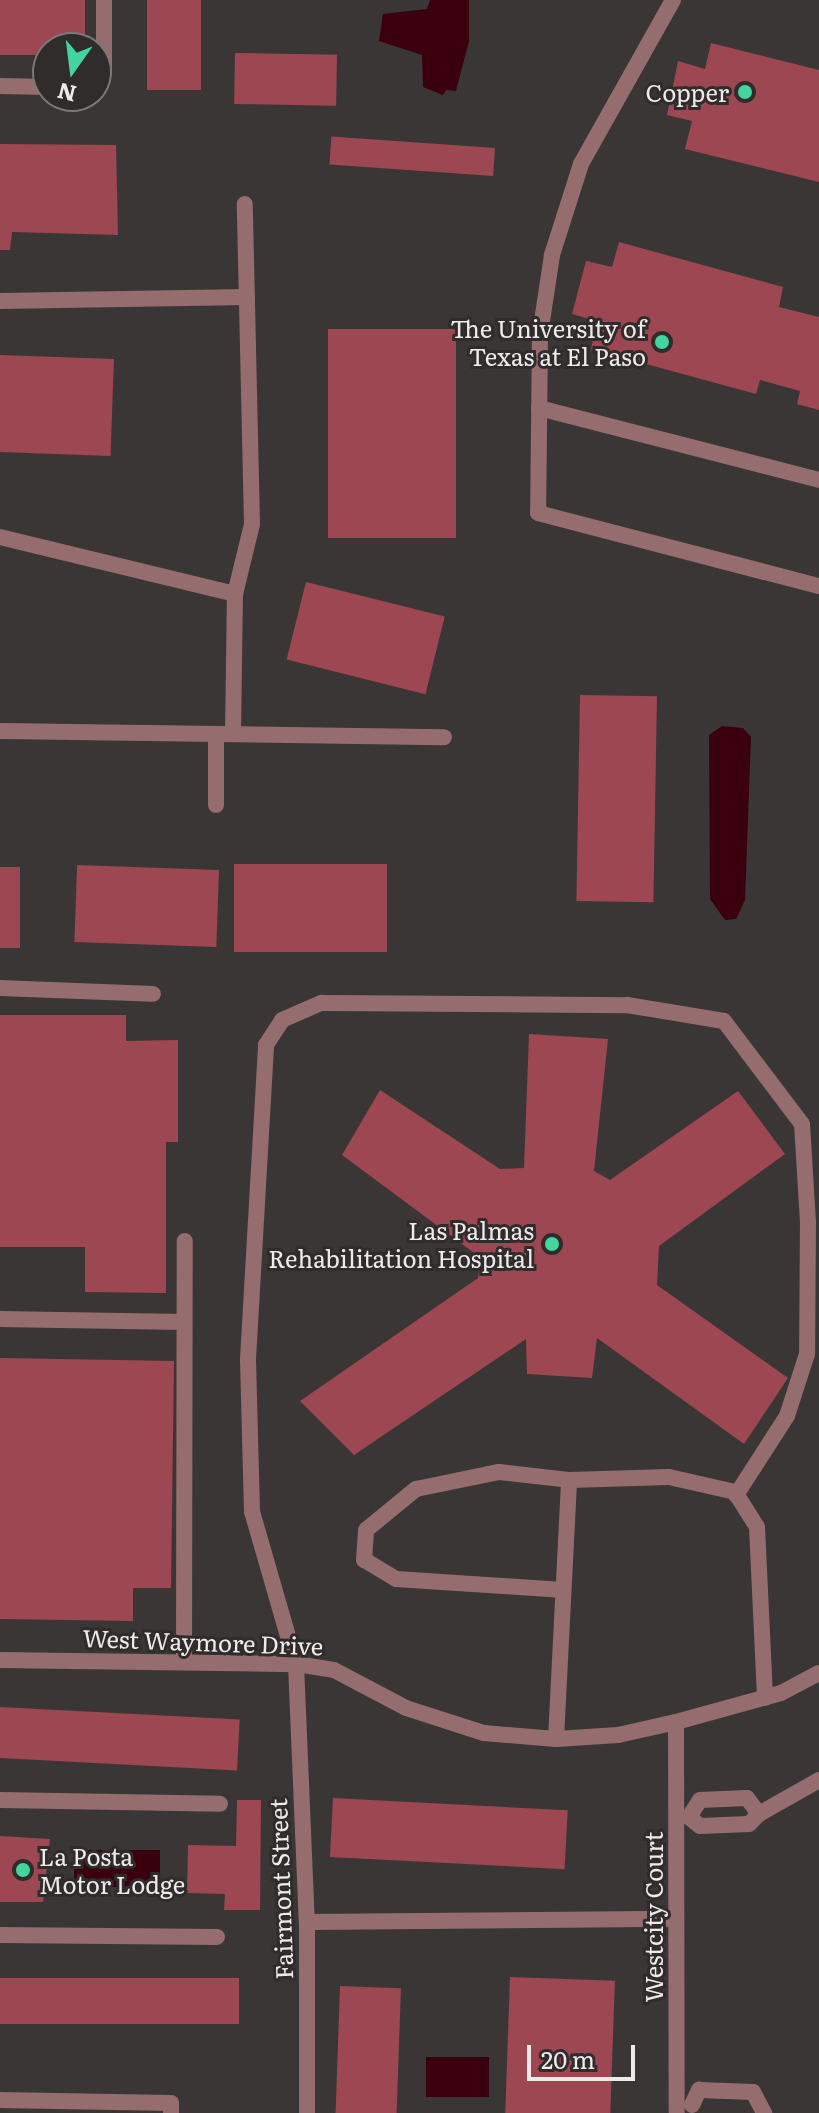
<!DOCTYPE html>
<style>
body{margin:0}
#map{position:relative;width:819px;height:2113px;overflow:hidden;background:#3b3636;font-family:Literata,serif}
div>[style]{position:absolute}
.water>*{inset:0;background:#3a000d;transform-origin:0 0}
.building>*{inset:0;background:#9c4751;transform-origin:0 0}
.service>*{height:16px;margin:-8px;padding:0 8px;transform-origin:8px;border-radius:8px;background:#956d6f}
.minor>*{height:16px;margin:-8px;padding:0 8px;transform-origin:8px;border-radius:8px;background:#956d6f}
.dots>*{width:22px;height:22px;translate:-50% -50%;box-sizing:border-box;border:4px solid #312c2c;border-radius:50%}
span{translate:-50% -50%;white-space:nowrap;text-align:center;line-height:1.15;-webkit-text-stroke:6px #312c2c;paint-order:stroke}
.poi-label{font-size:24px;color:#eeeaeb}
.right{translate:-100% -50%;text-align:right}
.left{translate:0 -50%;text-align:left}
.street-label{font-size:24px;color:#eeeaeb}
.north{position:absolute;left:32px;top:32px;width:80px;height:80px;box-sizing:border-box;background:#312c2c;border:2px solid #7d7878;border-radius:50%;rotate:194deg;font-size:22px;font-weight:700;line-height:32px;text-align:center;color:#eeeaeb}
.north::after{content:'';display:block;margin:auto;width:28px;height:36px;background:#43d4a0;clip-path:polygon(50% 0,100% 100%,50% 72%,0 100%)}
.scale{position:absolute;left:527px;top:2045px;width:108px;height:36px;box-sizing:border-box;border:4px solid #eeeaeb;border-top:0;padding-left:10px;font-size:24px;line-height:28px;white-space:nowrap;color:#eeeaeb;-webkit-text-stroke:6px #312c2c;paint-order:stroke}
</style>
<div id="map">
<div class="water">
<div style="clip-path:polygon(430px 0,469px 0,469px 41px,456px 91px,446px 90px,443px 95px,423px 87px,422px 55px,379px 41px,383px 14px,427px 9px)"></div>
<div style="clip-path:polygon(722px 726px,743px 728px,751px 737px,745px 900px,736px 919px,725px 920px,710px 899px,709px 735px)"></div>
<div style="left:160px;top:1850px;width:37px;height:86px;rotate:90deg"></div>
<div style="left:426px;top:2057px;width:63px;height:40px"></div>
</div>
<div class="building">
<div style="left:0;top:0;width:85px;height:55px"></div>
<div style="left:147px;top:0;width:54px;height:90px"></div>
<div style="clip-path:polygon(711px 43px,819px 70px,819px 182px,685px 149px,692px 121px,667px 115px,678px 61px,705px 69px)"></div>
<div style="left:235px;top:53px;width:102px;height:51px;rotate:1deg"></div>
<div style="clip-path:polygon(0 144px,116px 145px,118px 235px,12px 232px,10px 250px,0 250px)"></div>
<div style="left:495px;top:148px;width:28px;height:164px;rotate:94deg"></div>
<div style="clip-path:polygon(619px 242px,783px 287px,779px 307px,819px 317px,819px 410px,797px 404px,800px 391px,760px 380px,756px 394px,591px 349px,597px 321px,572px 314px,586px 261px,612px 267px)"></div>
<div style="left:328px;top:329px;width:128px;height:209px"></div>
<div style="left:0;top:355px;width:114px;height:97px;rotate:2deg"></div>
<div style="left:306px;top:582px;width:143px;height:80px;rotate:14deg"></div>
<div style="left:580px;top:695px;width:77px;height:206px;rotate:1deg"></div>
<div style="left:234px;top:864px;width:153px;height:88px"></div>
<div style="left:0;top:867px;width:20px;height:81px"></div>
<div style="left:219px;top:870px;width:77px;height:142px;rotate:92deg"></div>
<div style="clip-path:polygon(0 1015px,126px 1015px,126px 1041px,178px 1040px,178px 1142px,166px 1142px,166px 1293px,85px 1292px,85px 1247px,0 1247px)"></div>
<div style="clip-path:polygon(529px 1034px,608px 1039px,594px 1171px,610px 1180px,738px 1091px,785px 1154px,659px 1246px,657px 1285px,788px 1378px,744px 1444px,597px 1338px,592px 1378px,527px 1374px,526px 1339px,354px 1455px,300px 1401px,478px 1278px,481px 1258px,342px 1155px,380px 1090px,500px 1169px,524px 1168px)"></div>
<div style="clip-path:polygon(0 1358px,174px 1361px,171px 1588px,133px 1588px,133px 1621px,0 1619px)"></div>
<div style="left:0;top:1707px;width:240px;height:51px;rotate:3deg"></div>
<div style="left:333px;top:1798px;width:235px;height:59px;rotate:3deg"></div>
<div style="clip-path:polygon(237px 1800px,261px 1800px,260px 1910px,224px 1910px,225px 1894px,187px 1893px,188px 1845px,236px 1846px)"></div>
<div style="clip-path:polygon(0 1836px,50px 1839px,43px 1902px,0 1902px)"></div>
<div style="left:510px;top:1977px;width:105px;height:136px;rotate:2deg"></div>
<div style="left:239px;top:1978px;width:46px;height:239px;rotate:90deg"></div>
<div style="left:340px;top:1986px;width:61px;height:127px;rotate:2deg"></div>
</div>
<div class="service">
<div style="left:673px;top:0;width:188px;rotate:119.3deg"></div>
<div style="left:581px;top:164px;width:96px;rotate:107.7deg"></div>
<div style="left:552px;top:255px;width:80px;rotate:98.6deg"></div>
<div style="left:540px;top:334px;width:179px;rotate:90.6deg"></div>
<div style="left:538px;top:513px;width:290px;rotate:14.6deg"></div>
<div style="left:96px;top:84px;width:16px;rotate:-60deg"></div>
<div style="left:104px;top:70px;width:70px;rotate:-90deg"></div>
<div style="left:0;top:86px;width:48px;rotate:1.2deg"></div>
<div style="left:0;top:301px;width:247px;rotate:-0.9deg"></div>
<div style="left:539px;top:408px;width:289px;rotate:14.4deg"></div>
<div style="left:0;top:537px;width:242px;rotate:13.6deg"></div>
<div style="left:0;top:731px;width:444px;rotate:0.8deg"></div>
<div style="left:216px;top:734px;width:71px;rotate:90deg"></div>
<div style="left:233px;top:734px;width:140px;rotate:-89.2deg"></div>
<div style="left:235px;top:594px;width:72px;rotate:-76.3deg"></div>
<div style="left:252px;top:524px;width:320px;rotate:-91.3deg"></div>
<div style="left:0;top:988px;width:153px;rotate:2.2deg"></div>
<div style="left:0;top:1319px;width:184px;rotate:0.9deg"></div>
<div style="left:563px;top:1590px;width:167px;rotate:-176.2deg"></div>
<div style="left:396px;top:1579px;width:37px;rotate:-149deg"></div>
<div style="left:364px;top:1560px;width:30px;rotate:-86deg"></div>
<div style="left:366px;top:1530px;width:65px;rotate:-39.4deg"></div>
<div style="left:416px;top:1489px;width:85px;rotate:-11.6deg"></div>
<div style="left:499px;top:1472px;width:70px;rotate:6.5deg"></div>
<div style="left:184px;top:1661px;width:420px;rotate:-89.9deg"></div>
<div style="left:296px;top:1664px;width:158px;rotate:-106.1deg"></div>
<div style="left:252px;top:1512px;width:153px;rotate:-91.5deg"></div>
<div style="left:248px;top:1359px;width:315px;rotate:-86.7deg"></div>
<div style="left:266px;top:1045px;width:30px;rotate:-57deg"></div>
<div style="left:282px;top:1020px;width:43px;rotate:-23.6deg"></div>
<div style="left:321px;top:1003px;width:306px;rotate:0.4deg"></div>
<div style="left:627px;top:1005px;width:98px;rotate:9.4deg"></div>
<div style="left:724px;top:1021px;width:129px;rotate:52.9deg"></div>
<div style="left:802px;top:1124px;width:98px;rotate:86.5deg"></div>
<div style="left:808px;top:1222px;width:132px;rotate:90.4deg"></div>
<div style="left:807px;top:1354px;width:65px;rotate:107.9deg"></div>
<div style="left:787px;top:1416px;width:94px;rotate:122.8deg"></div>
<div style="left:556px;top:1739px;width:259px;rotate:-87.1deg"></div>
<div style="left:569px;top:1480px;width:100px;rotate:-1.7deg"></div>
<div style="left:669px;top:1477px;width:68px;rotate:12.8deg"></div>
<div style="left:735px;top:1492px;width:41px;rotate:57.8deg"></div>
<div style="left:757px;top:1527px;width:171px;rotate:87.3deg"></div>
<div style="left:747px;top:1798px;width:20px;rotate:53deg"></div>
<div style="left:759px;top:1814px;width:14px;rotate:135deg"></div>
<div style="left:749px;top:1824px;width:49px;rotate:177.7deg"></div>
<div style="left:700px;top:1826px;width:14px;rotate:-141deg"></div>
<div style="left:689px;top:1817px;width:20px;rotate:-57deg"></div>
<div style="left:700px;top:1800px;width:47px;rotate:-2.4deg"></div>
<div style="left:0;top:1800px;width:220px;rotate:1deg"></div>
<div style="left:759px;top:1814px;width:69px;rotate:-29.5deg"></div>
<div style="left:307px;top:1922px;width:369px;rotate:-0.5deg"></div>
<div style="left:0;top:1935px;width:217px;rotate:0.5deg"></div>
<div style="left:0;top:2100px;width:171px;rotate:1deg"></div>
<div style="left:171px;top:2103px;width:10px;rotate:90deg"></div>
<div style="left:692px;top:2105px;width:17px;rotate:-65deg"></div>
<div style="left:699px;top:2090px;width:54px;rotate:2.1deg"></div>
<div style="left:753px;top:2092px;width:24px;rotate:62deg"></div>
</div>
<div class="minor">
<div style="left:0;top:1660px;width:296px;rotate:0.8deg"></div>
<div style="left:296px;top:1664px;width:38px;rotate:9deg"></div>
<div style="left:334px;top:1670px;width:81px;rotate:27.8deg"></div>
<div style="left:406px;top:1708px;width:82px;rotate:17.8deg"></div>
<div style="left:484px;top:1733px;width:72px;rotate:4.8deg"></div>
<div style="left:556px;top:1739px;width:62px;rotate:-3.7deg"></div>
<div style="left:618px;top:1735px;width:59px;rotate:-12.6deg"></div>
<div style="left:676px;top:1722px;width:109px;rotate:-15.4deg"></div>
<div style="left:781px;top:1693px;width:43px;rotate:-27.8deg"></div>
<div style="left:296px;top:1664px;width:258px;rotate:87.6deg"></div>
<div style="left:307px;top:1922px;width:191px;rotate:90deg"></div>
<div style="left:676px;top:1722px;width:391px;rotate:89.9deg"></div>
</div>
<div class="dots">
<div style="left:745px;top:92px;background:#43d4a0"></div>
<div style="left:662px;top:342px;background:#43d4a0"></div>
<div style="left:552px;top:1244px;background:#43d4a0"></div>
<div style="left:23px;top:1870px;background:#43d4a0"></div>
</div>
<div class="poi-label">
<span class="right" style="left:729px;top:92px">Copper</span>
<span class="right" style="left:646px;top:342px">The University of<br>Texas at El Paso</span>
<span class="right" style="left:534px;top:1244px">Las Palmas<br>Rehabilitation Hospital</span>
<span class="left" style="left:39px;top:1870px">La Posta<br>Motor Lodge</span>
</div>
<div class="street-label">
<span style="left:203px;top:1641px;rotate:2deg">West Waymore Drive</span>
<span style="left:280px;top:1889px;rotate:-92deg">Fairmont Street</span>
<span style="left:653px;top:1917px;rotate:-90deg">Westcity Court</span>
</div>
<div class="north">N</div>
<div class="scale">20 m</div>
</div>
